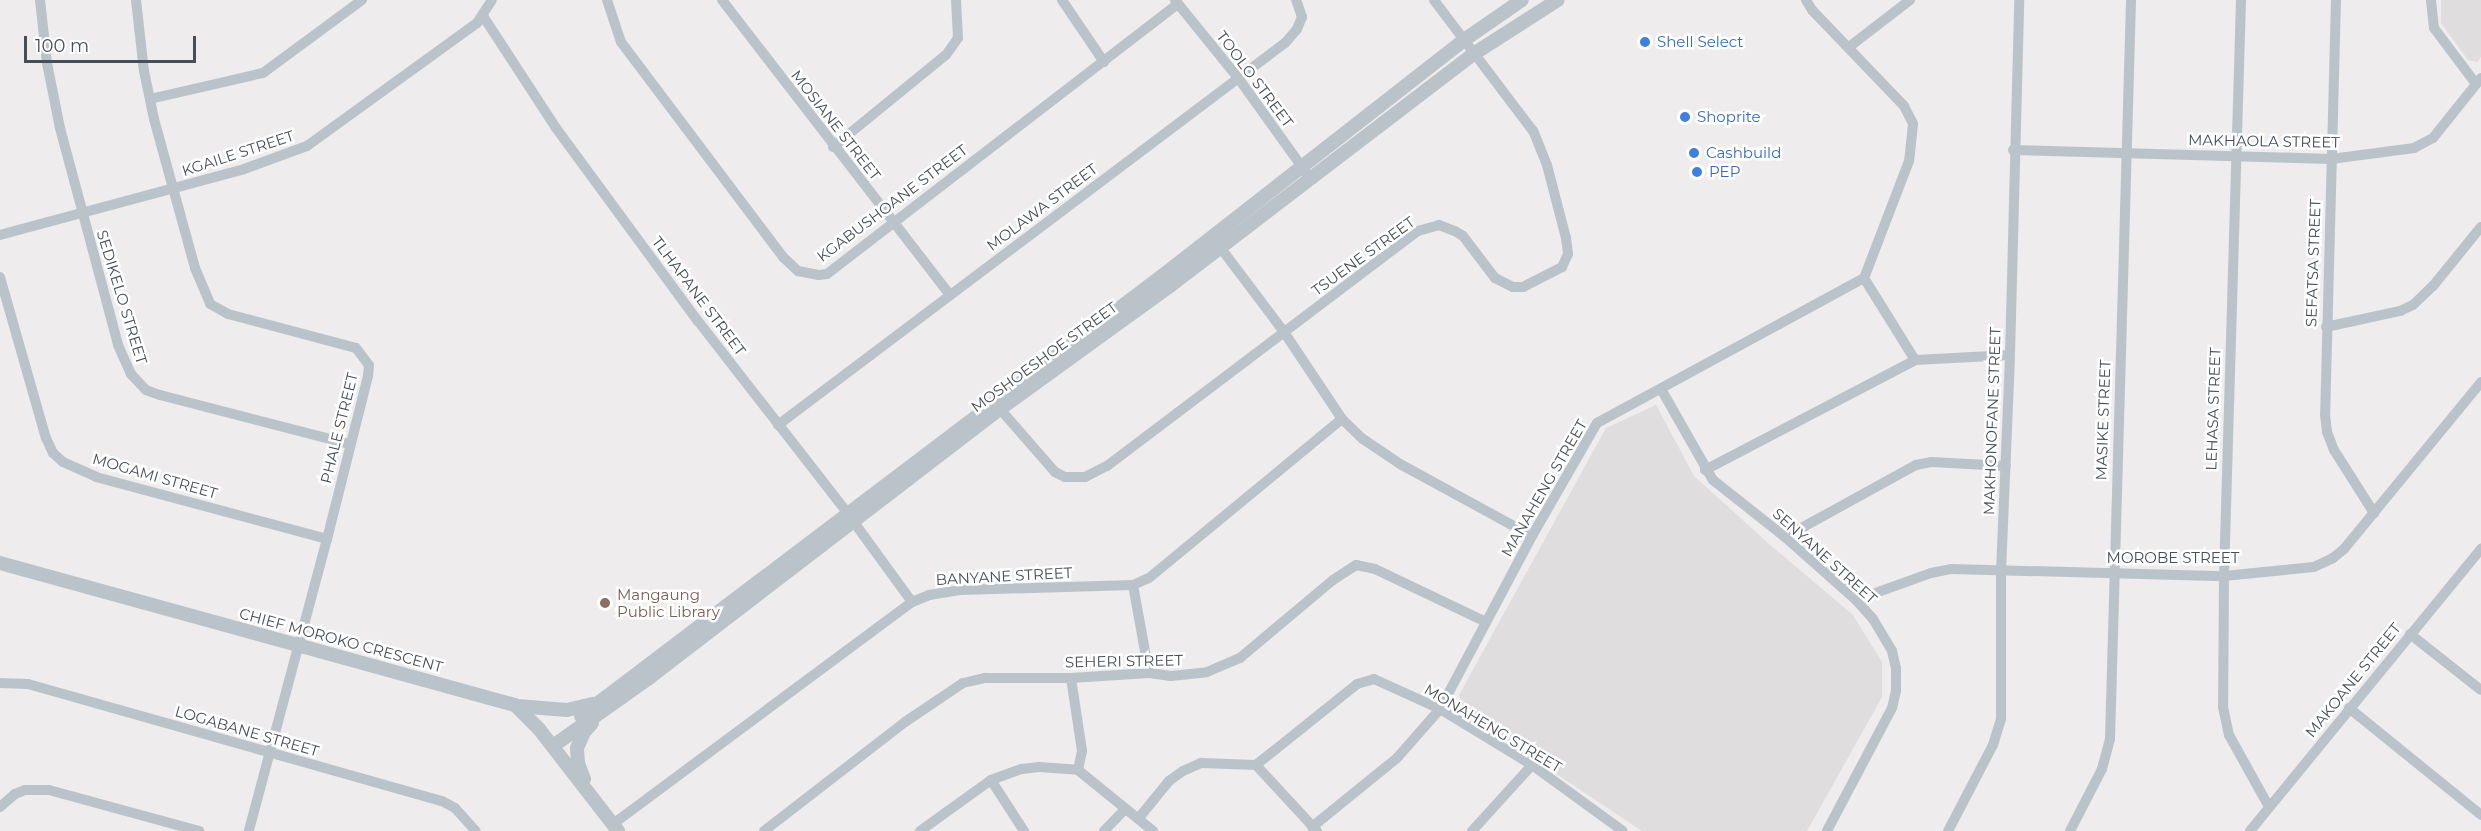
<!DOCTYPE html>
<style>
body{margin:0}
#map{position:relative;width:2481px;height:831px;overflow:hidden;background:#eeecec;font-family:Montserrat,sans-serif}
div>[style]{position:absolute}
.education>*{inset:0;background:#dfdddd}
.minor>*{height:10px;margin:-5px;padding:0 5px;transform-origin:5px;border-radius:5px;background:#bbc3ca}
.tertiary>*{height:14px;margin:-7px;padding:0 7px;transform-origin:7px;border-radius:7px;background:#bbc3ca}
.dots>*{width:16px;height:16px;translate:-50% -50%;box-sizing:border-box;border:3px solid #fff;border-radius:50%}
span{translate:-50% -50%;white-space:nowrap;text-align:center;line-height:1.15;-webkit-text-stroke:5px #fff;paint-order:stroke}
.shop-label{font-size:15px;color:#366cbe}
.left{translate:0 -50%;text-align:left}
.street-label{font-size:15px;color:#464e57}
.education-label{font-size:15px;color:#785e54}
.scale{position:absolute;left:24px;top:36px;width:172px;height:27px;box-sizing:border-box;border:3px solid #464e57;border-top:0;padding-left:8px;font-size:18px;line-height:21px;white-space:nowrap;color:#464e57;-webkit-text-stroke:4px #fff;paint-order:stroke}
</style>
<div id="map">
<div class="education">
<div style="clip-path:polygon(2441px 0,2481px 0,2481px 57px,2477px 62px,2468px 60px,2441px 23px)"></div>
<div style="clip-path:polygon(1656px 405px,1694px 476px,1768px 543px,1853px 615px,1882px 662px,1882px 697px,1807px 831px,1642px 831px,1465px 713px,1459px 695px,1606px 428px)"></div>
</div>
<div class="minor">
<div style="left:40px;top:0;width:63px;rotate:83.7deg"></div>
<div style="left:47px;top:63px;width:66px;rotate:78.7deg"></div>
<div style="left:60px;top:128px;width:225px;rotate:75deg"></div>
<div style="left:118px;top:345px;width:32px;rotate:66deg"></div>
<div style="left:131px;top:374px;width:22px;rotate:47deg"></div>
<div style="left:146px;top:390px;width:15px;rotate:20deg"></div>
<div style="left:160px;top:395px;width:196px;rotate:14.5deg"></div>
<div style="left:136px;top:0;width:71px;rotate:83.6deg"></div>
<div style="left:144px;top:71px;width:49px;rotate:78.2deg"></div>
<div style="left:154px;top:119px;width:155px;rotate:74.6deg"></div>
<div style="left:195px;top:268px;width:39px;rotate:67deg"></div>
<div style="left:210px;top:304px;width:21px;rotate:29deg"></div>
<div style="left:228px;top:314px;width:132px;rotate:14.9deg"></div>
<div style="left:356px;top:348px;width:21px;rotate:53deg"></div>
<div style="left:369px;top:365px;width:11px;rotate:95deg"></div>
<div style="left:368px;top:376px;width:168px;rotate:104.1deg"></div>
<div style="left:327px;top:539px;width:302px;rotate:105deg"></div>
<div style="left:607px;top:0;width:44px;rotate:71.6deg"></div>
<div style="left:621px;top:42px;width:269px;rotate:53deg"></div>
<div style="left:783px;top:257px;width:21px;rotate:43deg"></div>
<div style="left:798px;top:271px;width:21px;rotate:11deg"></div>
<div style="left:819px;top:275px;width:8px;rotate:-7deg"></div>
<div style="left:827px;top:274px;width:443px;rotate:-37.6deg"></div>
<div style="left:722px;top:0;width:373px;rotate:52.3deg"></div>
<div style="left:1062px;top:0;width:75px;rotate:55.9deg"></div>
<div style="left:1175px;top:0;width:102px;rotate:51deg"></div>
<div style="left:1239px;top:79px;width:122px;rotate:54.4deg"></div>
<div style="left:1806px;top:0;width:12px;rotate:59deg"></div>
<div style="left:1812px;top:10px;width:133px;rotate:46.2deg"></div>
<div style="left:1904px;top:106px;width:20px;rotate:63deg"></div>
<div style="left:1913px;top:124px;width:37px;rotate:96deg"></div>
<div style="left:1909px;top:161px;width:125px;rotate:111deg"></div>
<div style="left:2241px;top:0;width:576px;rotate:91.69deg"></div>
<div style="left:2224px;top:576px;width:131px;rotate:90.4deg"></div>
<div style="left:2223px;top:707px;width:29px;rotate:78deg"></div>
<div style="left:2229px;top:735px;width:82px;rotate:60.9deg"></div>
<div style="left:2336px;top:0;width:415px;rotate:91.5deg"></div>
<div style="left:2325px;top:415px;width:17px;rotate:83deg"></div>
<div style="left:2327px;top:432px;width:19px;rotate:69deg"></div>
<div style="left:2334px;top:450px;width:75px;rotate:57.6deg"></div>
<div style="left:2431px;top:0;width:28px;rotate:84deg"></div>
<div style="left:2434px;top:28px;width:70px;rotate:53.1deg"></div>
<div style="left:483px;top:16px;width:134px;rotate:56.9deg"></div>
<div style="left:556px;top:128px;width:240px;rotate:53.7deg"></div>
<div style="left:698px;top:321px;width:244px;rotate:52.1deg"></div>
<div style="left:848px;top:514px;width:109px;rotate:54deg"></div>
<div style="left:1849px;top:47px;width:77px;rotate:-37.6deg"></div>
<div style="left:150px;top:99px;width:116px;rotate:-13deg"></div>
<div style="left:263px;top:73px;width:123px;rotate:-36.4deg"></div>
<div style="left:833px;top:147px;width:146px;rotate:-39.2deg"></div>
<div style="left:946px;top:55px;width:21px;rotate:-55deg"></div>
<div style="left:958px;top:38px;width:38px;rotate:-93deg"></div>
<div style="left:2013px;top:150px;width:318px;rotate:1.6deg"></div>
<div style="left:2331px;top:159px;width:84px;rotate:-7.5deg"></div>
<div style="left:2414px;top:148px;width:21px;rotate:-28deg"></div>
<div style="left:2433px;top:138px;width:77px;rotate:-51.3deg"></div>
<div style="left:0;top:235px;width:253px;rotate:-15.1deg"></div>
<div style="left:244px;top:169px;width:67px;rotate:-20.1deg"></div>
<div style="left:307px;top:146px;width:210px;rotate:-35.9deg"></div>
<div style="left:477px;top:23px;width:27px;rotate:-57deg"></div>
<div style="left:1217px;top:243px;width:111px;rotate:53deg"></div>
<div style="left:1284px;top:332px;width:105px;rotate:56.3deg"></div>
<div style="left:1342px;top:419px;width:29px;rotate:44deg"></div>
<div style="left:1363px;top:439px;width:45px;rotate:34deg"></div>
<div style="left:1400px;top:464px;width:150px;rotate:28.6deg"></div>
<div style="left:0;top:277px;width:167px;rotate:74.1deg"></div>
<div style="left:46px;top:438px;width:17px;rotate:65deg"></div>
<div style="left:53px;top:453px;width:13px;rotate:42deg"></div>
<div style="left:63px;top:462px;width:36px;rotate:24deg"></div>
<div style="left:96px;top:477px;width:239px;rotate:15deg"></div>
<div style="left:1864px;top:278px;width:97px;rotate:58.1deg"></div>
<div style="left:2326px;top:327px;width:76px;rotate:-12.2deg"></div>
<div style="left:2400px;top:311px;width:14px;rotate:-25deg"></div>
<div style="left:2413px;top:305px;width:28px;rotate:-44deg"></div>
<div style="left:2433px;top:286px;width:76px;rotate:-50.9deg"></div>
<div style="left:1661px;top:389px;width:105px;rotate:60.3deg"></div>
<div style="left:1713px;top:480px;width:92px;rotate:38.4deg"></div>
<div style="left:1785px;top:537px;width:95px;rotate:41.6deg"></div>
<div style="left:1856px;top:600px;width:25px;rotate:48deg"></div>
<div style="left:1873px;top:619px;width:37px;rotate:59deg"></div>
<div style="left:1892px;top:651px;width:17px;rotate:77deg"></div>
<div style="left:1896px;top:668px;width:23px;rotate:90deg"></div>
<div style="left:1896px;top:691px;width:17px;rotate:103deg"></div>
<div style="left:1892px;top:708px;width:139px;rotate:117.9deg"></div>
<div style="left:1000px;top:409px;width:84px;rotate:48.9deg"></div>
<div style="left:1055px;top:472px;width:11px;rotate:27deg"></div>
<div style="left:1065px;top:477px;width:20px"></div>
<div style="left:1085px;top:477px;width:25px;rotate:-27deg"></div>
<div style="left:1107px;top:466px;width:390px;rotate:-37.1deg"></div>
<div style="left:1418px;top:231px;width:22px;rotate:-16deg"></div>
<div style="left:1439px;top:225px;width:17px;rotate:21deg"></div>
<div style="left:1455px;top:231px;width:9px;rotate:32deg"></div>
<div style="left:1463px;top:236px;width:53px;rotate:52.7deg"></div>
<div style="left:1495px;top:278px;width:20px;rotate:27deg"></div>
<div style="left:1513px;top:287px;width:10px"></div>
<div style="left:1523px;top:287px;width:44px;rotate:-27.1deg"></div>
<div style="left:1562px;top:267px;width:14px;rotate:-65deg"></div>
<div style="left:1568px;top:254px;width:16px;rotate:-97deg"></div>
<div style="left:1566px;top:238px;width:75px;rotate:-104.6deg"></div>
<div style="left:1547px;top:165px;width:37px;rotate:-112deg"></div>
<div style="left:1533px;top:131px;width:164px;rotate:-127.1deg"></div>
<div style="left:778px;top:425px;width:635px;rotate:-37deg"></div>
<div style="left:1285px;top:43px;width:18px;rotate:-49deg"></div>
<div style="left:1297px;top:29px;width:13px;rotate:-67deg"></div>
<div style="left:1302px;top:17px;width:18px;rotate:-109deg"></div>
<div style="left:1705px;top:470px;width:237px;rotate:-27.6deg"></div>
<div style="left:1915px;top:360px;width:95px;rotate:-3deg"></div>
<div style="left:1785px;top:537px;width:149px;rotate:-28.8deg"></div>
<div style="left:1916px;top:465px;width:15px;rotate:-11deg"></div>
<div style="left:1931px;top:462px;width:75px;rotate:3.1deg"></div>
<div style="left:1133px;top:585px;width:89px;rotate:79.7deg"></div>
<div style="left:1856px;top:600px;width:80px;rotate:-19.8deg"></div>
<div style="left:1931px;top:573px;width:20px;rotate:-11deg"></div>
<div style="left:1951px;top:569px;width:273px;rotate:1.5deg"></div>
<div style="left:2224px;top:576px;width:90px;rotate:-5.7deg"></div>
<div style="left:2314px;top:567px;width:21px;rotate:-25deg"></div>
<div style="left:2333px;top:558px;width:14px;rotate:-39deg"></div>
<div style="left:2344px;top:549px;width:216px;rotate:-50.6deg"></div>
<div style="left:2410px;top:634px;width:90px;rotate:38.3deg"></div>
<div style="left:1071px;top:678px;width:74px;rotate:81.4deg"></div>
<div style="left:1082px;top:751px;width:19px;rotate:102deg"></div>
<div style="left:0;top:683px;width:28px;rotate:2deg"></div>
<div style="left:28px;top:684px;width:430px;rotate:15.8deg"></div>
<div style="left:442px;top:801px;width:15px;rotate:28deg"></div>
<div style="left:455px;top:808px;width:31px;rotate:48deg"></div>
<div style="left:2349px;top:708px;width:170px;rotate:39deg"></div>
<div style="left:1256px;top:765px;width:90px;rotate:47.3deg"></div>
<div style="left:991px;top:780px;width:61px;rotate:57.1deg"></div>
<div style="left:0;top:807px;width:20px;rotate:-41deg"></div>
<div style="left:15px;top:794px;width:11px;rotate:-22deg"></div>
<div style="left:25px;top:790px;width:24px"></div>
<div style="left:49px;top:790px;width:156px;rotate:15.3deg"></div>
<div style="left:1138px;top:819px;width:49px;rotate:-50.8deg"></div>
<div style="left:1169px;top:781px;width:17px;rotate:-36deg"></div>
<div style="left:1183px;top:771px;width:20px;rotate:-24deg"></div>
<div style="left:1201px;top:763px;width:55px;rotate:2.1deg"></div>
<div style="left:1256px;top:765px;width:129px;rotate:-38.7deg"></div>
<div style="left:1357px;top:684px;width:18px;rotate:-16deg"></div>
<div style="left:1374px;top:679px;width:72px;rotate:24.4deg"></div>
<div style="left:1440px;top:709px;width:108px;rotate:31.3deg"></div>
<div style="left:1532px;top:765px;width:112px;rotate:36deg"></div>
<div style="left:613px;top:824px;width:372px;rotate:-36.6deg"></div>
<div style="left:912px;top:602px;width:18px;rotate:-22deg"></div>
<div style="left:929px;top:595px;width:33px;rotate:-9deg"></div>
<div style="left:962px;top:590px;width:171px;rotate:-1.7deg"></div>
<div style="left:1133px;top:585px;width:17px;rotate:-24deg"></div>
<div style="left:1149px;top:578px;width:250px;rotate:-39.5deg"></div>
<div style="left:1312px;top:827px;width:109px;rotate:-39.1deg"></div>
<div style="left:1397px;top:758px;width:65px;rotate:-48.7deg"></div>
<div style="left:1440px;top:709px;width:196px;rotate:-62deg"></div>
<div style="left:1532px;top:536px;width:130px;rotate:-60.1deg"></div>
<div style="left:1597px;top:423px;width:304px;rotate:-28.5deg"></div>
<div style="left:764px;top:831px;width:178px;rotate:-37.7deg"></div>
<div style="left:905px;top:722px;width:70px;rotate:-33.9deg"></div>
<div style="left:963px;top:683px;width:23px;rotate:-13deg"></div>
<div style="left:985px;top:678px;width:86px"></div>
<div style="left:1071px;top:678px;width:78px;rotate:-3.7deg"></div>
<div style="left:1149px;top:673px;width:22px;rotate:8deg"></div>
<div style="left:1171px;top:676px;width:36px;rotate:-6deg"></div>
<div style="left:1207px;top:672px;width:36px;rotate:-23deg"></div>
<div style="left:1240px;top:658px;width:121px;rotate:-40deg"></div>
<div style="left:1333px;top:580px;width:27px;rotate:-33deg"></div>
<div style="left:1356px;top:565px;width:19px;rotate:12deg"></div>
<div style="left:1375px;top:569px;width:123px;rotate:25.5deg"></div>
<div style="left:920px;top:831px;width:87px;rotate:-35.7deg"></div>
<div style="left:991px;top:780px;width:33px;rotate:-20deg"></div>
<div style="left:1022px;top:769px;width:17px;rotate:-7deg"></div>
<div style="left:1039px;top:767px;width:39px;rotate:4deg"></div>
<div style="left:1078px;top:770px;width:97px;rotate:39.1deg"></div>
<div style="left:1104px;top:831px;width:29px;rotate:-46deg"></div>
<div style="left:1472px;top:831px;width:89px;rotate:-47.7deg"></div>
<div style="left:1948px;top:831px;width:97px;rotate:-62.4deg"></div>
<div style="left:1993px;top:745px;width:27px;rotate:-73deg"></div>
<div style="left:2001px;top:719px;width:147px;rotate:-90deg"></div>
<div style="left:2001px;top:572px;width:217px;rotate:-87.6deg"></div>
<div style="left:2010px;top:355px;width:355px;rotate:-88.5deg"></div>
<div style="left:2070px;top:831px;width:70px;rotate:-62.7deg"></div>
<div style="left:2102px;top:769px;width:31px;rotate:-75deg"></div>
<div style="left:2110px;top:739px;width:739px;rotate:-88.37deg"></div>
<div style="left:2250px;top:831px;width:365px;rotate:-50.7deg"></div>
</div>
<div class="tertiary">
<div style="left:0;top:563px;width:534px;rotate:15.42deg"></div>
<div style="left:515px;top:705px;width:34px;rotate:45deg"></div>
<div style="left:539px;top:729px;width:129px;rotate:52.2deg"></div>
<div style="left:517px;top:706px;width:50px;rotate:4.6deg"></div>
<div style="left:567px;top:710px;width:27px;rotate:-13deg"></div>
<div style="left:581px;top:716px;width:729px;rotate:-37.14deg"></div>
<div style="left:1162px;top:276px;width:383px;rotate:-38deg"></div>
<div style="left:1464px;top:40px;width:70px;rotate:-34.6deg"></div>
<div style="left:553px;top:746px;width:118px;rotate:-35.3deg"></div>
<div style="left:649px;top:678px;width:442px;rotate:-37.5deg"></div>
<div style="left:1000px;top:409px;width:210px;rotate:-35.9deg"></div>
<div style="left:1170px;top:286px;width:384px;rotate:-37.4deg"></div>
<div style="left:1475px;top:53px;width:98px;rotate:-32.6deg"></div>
<div style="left:584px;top:779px;width:17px;rotate:-111deg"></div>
<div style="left:578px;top:763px;width:15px;rotate:-94deg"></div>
<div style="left:577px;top:748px;width:17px;rotate:-66deg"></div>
<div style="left:584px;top:732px;width:12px;rotate:-48deg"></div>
</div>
<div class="dots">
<div style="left:1645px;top:42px;background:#3f7fe0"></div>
<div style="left:1685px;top:117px;background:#3f7fe0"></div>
<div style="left:1694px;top:153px;background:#3f7fe0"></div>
<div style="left:1697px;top:172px;background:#3f7fe0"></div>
<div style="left:605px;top:603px;background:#8d6e63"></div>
</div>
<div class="shop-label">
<span class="left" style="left:1657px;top:42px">Shell Select</span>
<span class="left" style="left:1697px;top:117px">Shoprite</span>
<span class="left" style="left:1706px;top:153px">Cashbuild</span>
<span class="left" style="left:1709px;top:172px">PEP</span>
</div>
<div class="street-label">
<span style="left:1255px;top:79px;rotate:53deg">TOOLO STREET</span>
<span style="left:836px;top:125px;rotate:52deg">MOSIANE STREET</span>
<span style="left:2264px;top:141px;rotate:1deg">MAKHAOLA STREET</span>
<span style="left:238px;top:153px;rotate:-18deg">KGAILE STREET</span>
<span style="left:892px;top:203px;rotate:-37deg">KGABUSHOANE STREET</span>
<span style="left:1042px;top:207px;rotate:-37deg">MOLAWA STREET</span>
<span style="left:1363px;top:256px;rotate:-36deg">TSUENE STREET</span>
<span style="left:2313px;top:263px;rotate:-88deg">SEFATSA STREET</span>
<span style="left:699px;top:296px;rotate:53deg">TLHAPANE STREET</span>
<span style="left:122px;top:297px;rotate:73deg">SEDIKELO STREET</span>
<span style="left:1044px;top:357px;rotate:-36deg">MOSHOESHOE STREET</span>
<span style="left:2213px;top:409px;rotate:-88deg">LEHASA STREET</span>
<span style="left:2103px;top:420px;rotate:-88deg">MASIKE STREET</span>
<span style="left:1992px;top:421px;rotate:-88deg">MAKHONOFANE STREET</span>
<span style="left:339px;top:428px;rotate:-76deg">PHALE STREET</span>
<span style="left:155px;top:476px;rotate:16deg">MOGAMI STREET</span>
<span style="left:1544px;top:488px;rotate:-60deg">MANAHENG STREET</span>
<span style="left:1825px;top:556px;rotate:42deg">SENYANE STREET</span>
<span style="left:2173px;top:558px">MOROBE STREET</span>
<span style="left:1004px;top:576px;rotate:-3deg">BANYANE STREET</span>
<span style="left:341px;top:640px;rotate:15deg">CHIEF MOROKO CRESCENT</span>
<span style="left:1124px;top:661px;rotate:-1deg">SEHERI STREET</span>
<span style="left:2353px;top:680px;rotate:-51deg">MAKOANE STREET</span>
<span style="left:1493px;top:728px;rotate:31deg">MONAHENG STREET</span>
<span style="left:247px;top:731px;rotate:16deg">LOGABANE STREET</span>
</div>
<div class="education-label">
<span class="left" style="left:617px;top:603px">Mangaung<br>Public Library</span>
</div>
<div class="scale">100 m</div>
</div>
